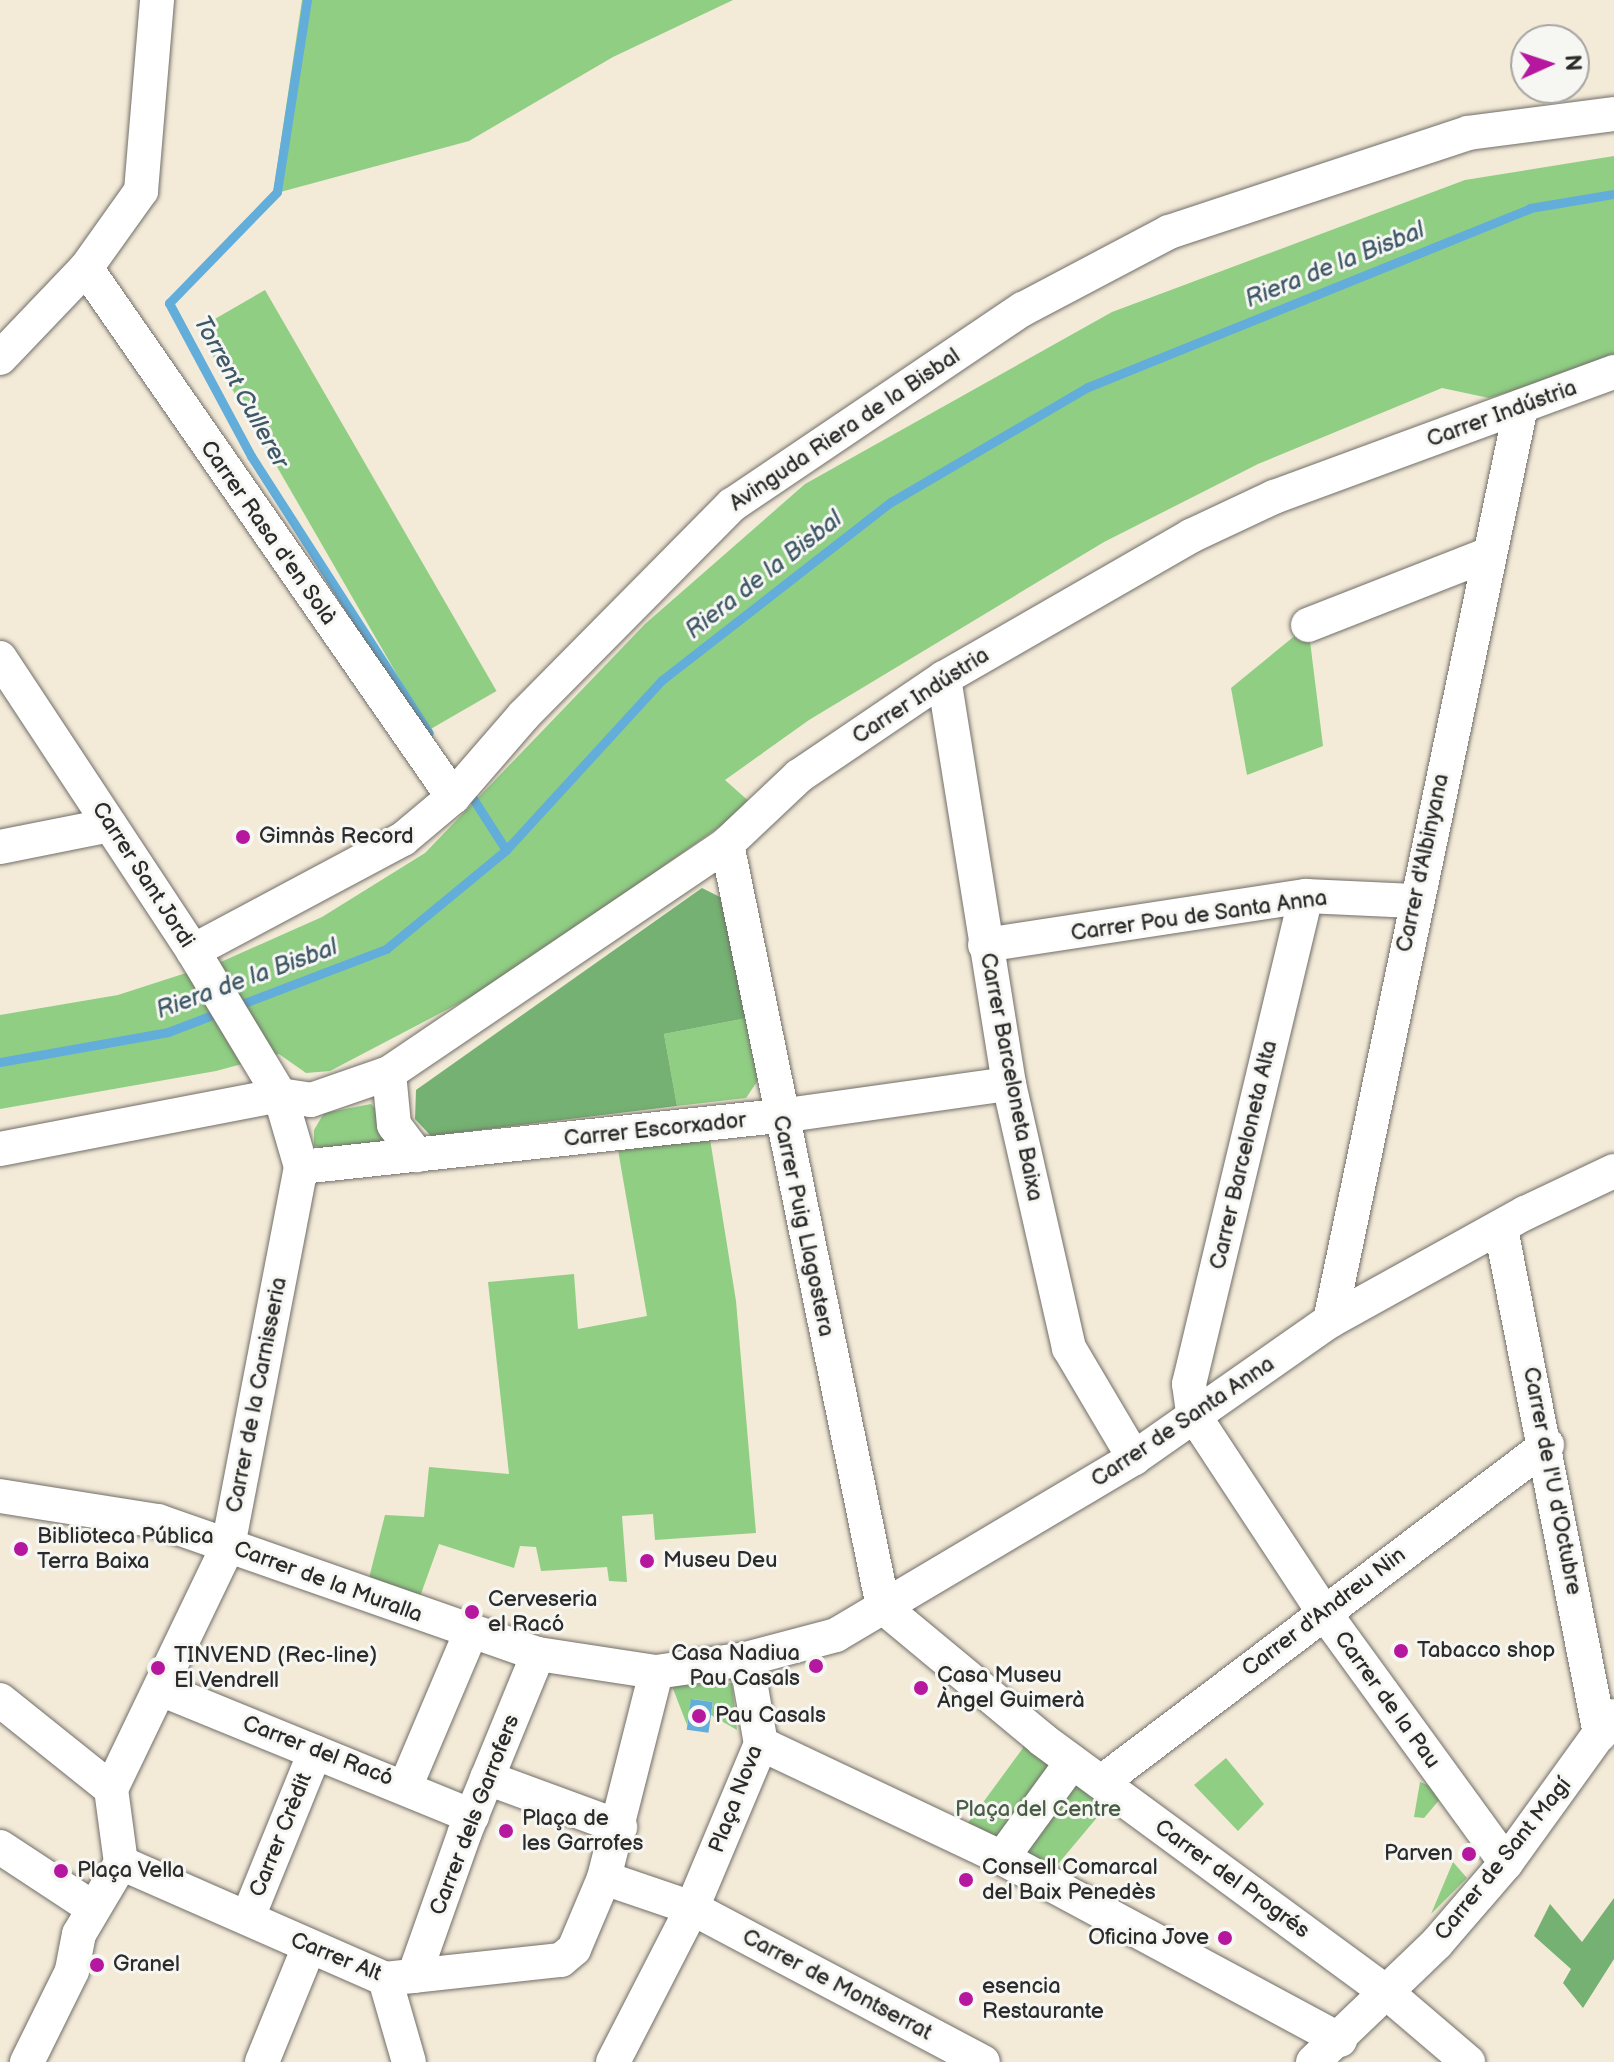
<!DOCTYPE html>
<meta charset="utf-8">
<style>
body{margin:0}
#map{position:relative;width:1614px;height:2062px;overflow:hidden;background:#f3ead8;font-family:"Balsamiq Sans",sans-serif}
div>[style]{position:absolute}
.green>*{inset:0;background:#90ce84;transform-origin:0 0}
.forest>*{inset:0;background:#74b172}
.water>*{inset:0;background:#62adda;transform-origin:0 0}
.stream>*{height:9px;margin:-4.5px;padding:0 4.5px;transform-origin:4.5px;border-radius:4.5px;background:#62adda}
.roads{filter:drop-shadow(0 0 2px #716e68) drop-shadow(0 0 2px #716e68)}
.street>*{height:34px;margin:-17px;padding:0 17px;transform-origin:17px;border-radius:17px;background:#fff}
.dots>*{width:22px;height:22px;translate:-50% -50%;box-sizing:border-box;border:4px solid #f6f6f2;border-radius:50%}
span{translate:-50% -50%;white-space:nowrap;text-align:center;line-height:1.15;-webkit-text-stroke:6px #f6f6f2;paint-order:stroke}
.street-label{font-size:22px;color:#2b2b2b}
.poi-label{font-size:22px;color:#2b2b2b}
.left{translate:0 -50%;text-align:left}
.right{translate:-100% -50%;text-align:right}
.park-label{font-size:22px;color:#495c46}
.water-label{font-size:24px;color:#3e5868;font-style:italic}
.north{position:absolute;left:1510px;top:24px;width:80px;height:80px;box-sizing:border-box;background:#f6f6f2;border:2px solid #a5a5a2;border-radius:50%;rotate:87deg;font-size:22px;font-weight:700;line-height:32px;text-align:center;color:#2b2b2b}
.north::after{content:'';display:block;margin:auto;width:28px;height:36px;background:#b5179e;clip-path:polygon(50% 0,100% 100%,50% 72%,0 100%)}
</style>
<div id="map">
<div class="green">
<div style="clip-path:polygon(302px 0,733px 0,613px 57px,469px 141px,273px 194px)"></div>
<div style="clip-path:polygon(1614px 156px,1614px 360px,1489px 398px,1442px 388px,1258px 464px,1104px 542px,809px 720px,725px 780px,752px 804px,494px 985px,330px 1071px,306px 1073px,279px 1054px,216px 1071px,0 1109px,0 1015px,118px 995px,223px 961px,322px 917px,425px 853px,645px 624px,805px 484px,1112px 312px,1465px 180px)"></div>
<div style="left:265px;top:290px;width:463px;height:78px;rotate:60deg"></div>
<div style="clip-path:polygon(1308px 625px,1323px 746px,1247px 775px,1231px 688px)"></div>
<div style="clip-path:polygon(747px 1018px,761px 1076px,746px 1098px,677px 1106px,664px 1034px)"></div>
<div style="clip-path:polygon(371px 1104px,384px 1118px,384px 1140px,372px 1151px,333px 1155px,314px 1145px,314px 1130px,324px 1113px)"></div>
<div style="clip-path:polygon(710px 1139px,736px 1301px,756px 1533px,655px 1540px,653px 1514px,622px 1516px,627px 1582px,609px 1581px,607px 1567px,541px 1571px,536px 1547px,520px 1546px,514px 1568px,439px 1544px,418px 1602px,368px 1582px,385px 1515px,424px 1517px,429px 1467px,509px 1474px,488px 1282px,574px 1274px,578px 1329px,647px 1316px,618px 1150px)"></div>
<div style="clip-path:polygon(732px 1683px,737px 1730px,711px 1715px,713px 1702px,692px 1699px,687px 1725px,672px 1686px)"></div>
<div style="clip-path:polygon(1022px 1738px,1110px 1802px,1053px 1870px,965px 1827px,1023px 1748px)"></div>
<div style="clip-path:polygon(1226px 1758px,1264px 1804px,1238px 1831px,1194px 1785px)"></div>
<div style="clip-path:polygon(1420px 1782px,1446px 1792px,1424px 1818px,1414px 1817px)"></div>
<div style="clip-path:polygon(1453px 1862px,1467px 1878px,1431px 1914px)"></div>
</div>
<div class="forest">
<div style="clip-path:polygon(702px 888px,726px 900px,747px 1018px,664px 1034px,677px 1106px,431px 1136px,415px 1119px,416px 1090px)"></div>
<div style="clip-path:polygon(1614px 1898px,1614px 1959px,1583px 2008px,1563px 1983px,1571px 1969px,1534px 1936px,1550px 1904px,1582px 1942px)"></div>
</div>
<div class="water">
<div style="left:691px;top:1699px;width:22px;height:31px;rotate:8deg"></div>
</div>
<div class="stream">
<div style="left:307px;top:0;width:194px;rotate:98.9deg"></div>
<div style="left:277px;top:192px;width:155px;rotate:134.2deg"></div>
<div style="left:169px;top:303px;width:174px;rotate:61.8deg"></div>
<div style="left:251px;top:456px;width:329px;rotate:57.3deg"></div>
<div style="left:472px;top:797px;width:63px;rotate:57.3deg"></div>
<div style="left:234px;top:1007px;width:163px;rotate:-20.9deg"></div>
<div style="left:386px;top:949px;width:156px;rotate:-39.5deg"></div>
<div style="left:506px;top:850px;width:231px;rotate:-47.5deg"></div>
<div style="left:662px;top:680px;width:290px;rotate:-37.9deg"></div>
<div style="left:891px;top:502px;width:228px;rotate:-30.3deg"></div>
<div style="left:1088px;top:387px;width:477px;rotate:-22deg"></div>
<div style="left:1530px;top:208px;width:85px;rotate:-9.5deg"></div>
<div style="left:0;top:1062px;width:171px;rotate:-10.1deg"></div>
<div style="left:168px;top:1032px;width:56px;rotate:-21deg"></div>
</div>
<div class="roads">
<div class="street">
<div style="left:86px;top:268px;width:644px;rotate:55.25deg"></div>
<div style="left:0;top:358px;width:124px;rotate:-46.3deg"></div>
<div style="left:86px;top:268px;width:95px;rotate:-54.5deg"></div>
<div style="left:141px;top:191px;width:192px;rotate:-85.2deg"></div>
<div style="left:1308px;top:625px;width:194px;rotate:-21.4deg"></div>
<div style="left:0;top:658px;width:351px;rotate:56.6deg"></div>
<div style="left:193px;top:951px;width:168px;rotate:58.9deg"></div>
<div style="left:280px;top:1095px;width:75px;rotate:73.7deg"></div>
<div style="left:301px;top:1167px;width:386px;rotate:100.9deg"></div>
<div style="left:228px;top:1546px;width:270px;rotate:115.7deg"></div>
<div style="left:944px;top:678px;width:411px;rotate:80.9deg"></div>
<div style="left:1009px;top:1084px;width:271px;rotate:77.2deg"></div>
<div style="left:1069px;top:1348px;width:128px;rotate:59.4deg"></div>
<div style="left:727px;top:844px;width:779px;rotate:78.44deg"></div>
<div style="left:0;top:847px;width:112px;rotate:-11.3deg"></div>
<div style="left:1306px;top:896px;width:502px;rotate:103.48deg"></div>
<div style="left:1189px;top:1384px;width:30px;rotate:82deg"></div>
<div style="left:1193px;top:1414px;width:236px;rotate:56.6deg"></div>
<div style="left:1323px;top:1611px;width:311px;rotate:54deg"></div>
<div style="left:985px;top:945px;width:325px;rotate:-8.7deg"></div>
<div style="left:1306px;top:896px;width:108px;rotate:2.7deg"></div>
<div style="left:193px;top:951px;width:238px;rotate:-28.1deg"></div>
<div style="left:403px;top:839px;width:65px;rotate:-40deg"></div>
<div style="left:453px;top:797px;width:108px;rotate:-49.1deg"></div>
<div style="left:524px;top:715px;width:296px;rotate:-45.3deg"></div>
<div style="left:732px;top:505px;width:351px;rotate:-34deg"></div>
<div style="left:1023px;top:309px;width:165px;rotate:-27.8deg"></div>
<div style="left:1169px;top:232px;width:315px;rotate:-18.3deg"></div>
<div style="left:1468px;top:133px;width:147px;rotate:-7.4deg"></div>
<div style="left:389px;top:1073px;width:52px;rotate:84.5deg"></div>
<div style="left:394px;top:1125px;width:38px;rotate:53deg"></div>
<div style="left:0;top:1149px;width:285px;rotate:-10.9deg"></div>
<div style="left:280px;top:1095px;width:31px;rotate:9deg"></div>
<div style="left:311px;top:1100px;width:83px;rotate:-19.1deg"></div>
<div style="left:389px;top:1073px;width:408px;rotate:-34.1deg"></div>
<div style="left:727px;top:844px;width:99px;rotate:-43.4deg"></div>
<div style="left:799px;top:776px;width:175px;rotate:-34.1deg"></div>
<div style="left:944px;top:678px;width:285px;rotate:-29.9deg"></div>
<div style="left:1191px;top:536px;width:92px;rotate:-25.2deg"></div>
<div style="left:1274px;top:497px;width:362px;rotate:-20.2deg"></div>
<div style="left:301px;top:1167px;width:482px;rotate:-6.1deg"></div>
<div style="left:780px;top:1116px;width:231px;rotate:-8deg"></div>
<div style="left:1501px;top:1229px;width:515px;rotate:78.91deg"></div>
<div style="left:1330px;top:1321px;width:934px;rotate:-78.2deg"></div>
<div style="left:0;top:1496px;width:160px;rotate:9deg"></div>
<div style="left:158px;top:1521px;width:403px;rotate:19.3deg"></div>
<div style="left:538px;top:1654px;width:119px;rotate:8.7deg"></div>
<div style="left:656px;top:1672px;width:91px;rotate:-8.2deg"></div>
<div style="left:746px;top:1659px;width:93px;rotate:-14.9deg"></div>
<div style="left:836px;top:1635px;width:347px;rotate:-30.7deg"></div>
<div style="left:1134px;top:1458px;width:239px;rotate:-35deg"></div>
<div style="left:1330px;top:1321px;width:223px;rotate:-29deg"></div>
<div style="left:1525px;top:1213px;width:98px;rotate:-25.3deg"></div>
<div style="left:883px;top:1607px;width:208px;rotate:39.7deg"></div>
<div style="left:1043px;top:1740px;width:426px;rotate:36.3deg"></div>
<div style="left:1386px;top:1992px;width:108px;rotate:40.5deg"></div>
<div style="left:163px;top:1690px;width:334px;rotate:22.2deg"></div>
<div style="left:0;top:1700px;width:142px;rotate:38.7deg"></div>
<div style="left:111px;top:1789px;width:75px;rotate:82.3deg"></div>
<div style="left:121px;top:1863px;width:82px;rotate:120.6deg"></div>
<div style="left:79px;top:1934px;width:38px;rotate:101deg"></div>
<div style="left:72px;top:1971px;width:102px;rotate:116.3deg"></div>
<div style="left:761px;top:1744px;width:267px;rotate:25.3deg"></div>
<div style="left:1002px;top:1858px;width:384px;rotate:28.3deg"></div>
<div style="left:487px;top:1778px;width:142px;rotate:20.2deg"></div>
<div style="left:1103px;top:1781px;width:557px;rotate:-37.12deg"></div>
<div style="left:406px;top:1785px;width:164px;rotate:-67deg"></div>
<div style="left:0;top:1847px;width:111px;rotate:33.3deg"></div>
<div style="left:1002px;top:1858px;width:119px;rotate:-53.9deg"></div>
<div style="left:121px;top:1863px;width:288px;rotate:23.7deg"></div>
<div style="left:385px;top:1979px;width:177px;rotate:-6.2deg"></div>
<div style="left:561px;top:1960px;width:17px;rotate:-40deg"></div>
<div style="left:574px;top:1949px;width:77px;rotate:-67.1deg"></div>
<div style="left:604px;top:1878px;width:212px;rotate:-75.8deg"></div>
<div style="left:604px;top:1878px;width:93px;rotate:18.8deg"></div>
<div style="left:692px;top:1908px;width:329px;rotate:27.9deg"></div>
<div style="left:248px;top:1917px;width:178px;rotate:-67.9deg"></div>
<div style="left:414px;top:1976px;width:153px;rotate:-70.5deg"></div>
<div style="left:465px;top:1832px;width:192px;rotate:-67.7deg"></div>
<div style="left:385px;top:1979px;width:86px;rotate:73.9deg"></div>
<div style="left:262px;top:2062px;width:122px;rotate:-67.8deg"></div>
<div style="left:613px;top:2062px;width:173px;rotate:-62.8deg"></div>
<div style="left:692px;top:1908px;width:178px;rotate:-67.2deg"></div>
<div style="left:761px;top:1744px;width:86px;rotate:-100deg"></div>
<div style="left:1313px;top:2062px;width:172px;rotate:-43.8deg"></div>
<div style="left:1437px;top:1943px;width:106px;rotate:-49.2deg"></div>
<div style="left:1506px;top:1863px;width:181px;rotate:-54.2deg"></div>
</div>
</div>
<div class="dots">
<div style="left:243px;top:837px;background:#b5179e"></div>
<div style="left:21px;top:1549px;background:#b5179e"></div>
<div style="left:647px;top:1561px;background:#b5179e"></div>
<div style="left:472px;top:1612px;background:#b5179e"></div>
<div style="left:1401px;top:1651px;background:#b5179e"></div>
<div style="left:816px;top:1666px;background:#b5179e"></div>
<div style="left:158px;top:1668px;background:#b5179e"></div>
<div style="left:921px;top:1688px;background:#b5179e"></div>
<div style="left:699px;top:1716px;background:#b5179e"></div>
<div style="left:506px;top:1831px;background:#b5179e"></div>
<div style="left:1469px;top:1854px;background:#b5179e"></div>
<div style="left:61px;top:1871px;background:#b5179e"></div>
<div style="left:966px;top:1880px;background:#b5179e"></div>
<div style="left:1225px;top:1938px;background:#b5179e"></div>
<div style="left:97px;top:1965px;background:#b5179e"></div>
<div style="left:966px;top:1999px;background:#b5179e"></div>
</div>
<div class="street-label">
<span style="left:1502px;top:414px;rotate:-20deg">Carrer Indústria</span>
<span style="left:845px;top:430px;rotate:-34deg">Avinguda Riera de la Bisbal</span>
<span style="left:268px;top:533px;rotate:55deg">Carrer Rasa d'en Solà</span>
<span style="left:921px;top:696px;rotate:-33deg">Carrer Indústria</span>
<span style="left:1423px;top:863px;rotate:-78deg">Carrer d'Albinyana</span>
<span style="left:143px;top:875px;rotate:57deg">Carrer Sant Jordi</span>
<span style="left:1199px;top:916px;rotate:-8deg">Carrer Pou de Santa Anna</span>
<span style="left:1011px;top:1077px;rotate:79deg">Carrer Barceloneta Baixa</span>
<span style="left:655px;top:1130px;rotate:-6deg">Carrer Escorxador</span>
<span style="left:1244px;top:1155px;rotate:-77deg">Carrer Barceloneta Alta</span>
<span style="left:803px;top:1226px;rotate:78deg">Carrer Puig Llagostera</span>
<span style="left:257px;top:1395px;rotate:-79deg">Carrer de la Carnisseria</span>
<span style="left:1183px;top:1422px;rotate:-34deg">Carrer de Santa Anna</span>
<span style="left:1552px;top:1481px;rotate:79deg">Carrer de l'U d'Octubre</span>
<span style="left:328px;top:1582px;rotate:20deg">Carrer de la Muralla</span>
<span style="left:1324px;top:1612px;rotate:-37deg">Carrer d'Andreu Nin</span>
<span style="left:1387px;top:1700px;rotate:54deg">Carrer de la Pau</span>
<span style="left:318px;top:1751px;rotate:21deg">Carrer del Racó</span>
<span style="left:736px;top:1799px;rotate:-69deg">Plaça Nova</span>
<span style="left:475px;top:1815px;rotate:-69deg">Carrer dels Garrofers</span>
<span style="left:281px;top:1835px;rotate:-68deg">Carrer Crèdit</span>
<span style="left:1503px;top:1859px;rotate:-51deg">Carrer de Sant Magí</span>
<span style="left:1232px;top:1879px;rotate:36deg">Carrer del Progrés</span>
<span style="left:336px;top:1957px;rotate:22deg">Carrer Alt</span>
<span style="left:837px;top:1985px;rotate:28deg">Carrer de Montserrat</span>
</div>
<div class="poi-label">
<span class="left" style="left:259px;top:837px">Gimnàs Record</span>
<span class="left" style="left:37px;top:1549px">Biblioteca Pública<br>Terra Baixa</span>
<span class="left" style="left:663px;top:1561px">Museu Deu</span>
<span class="left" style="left:488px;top:1612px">Cerveseria<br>el Racó</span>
<span class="left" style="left:1417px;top:1651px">Tabacco shop</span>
<span class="right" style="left:800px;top:1666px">Casa Nadiua<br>Pau Casals</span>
<span class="left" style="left:174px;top:1668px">TINVEND (Rec-line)<br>El Vendrell</span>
<span class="left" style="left:937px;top:1688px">Casa Museu<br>Àngel Guimerà</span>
<span class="left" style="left:715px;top:1716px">Pau Casals</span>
<span class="left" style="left:522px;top:1831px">Plaça de<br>les Garrofes</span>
<span class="right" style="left:1453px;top:1854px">Parven</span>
<span class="left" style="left:982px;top:1880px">Consell Comarcal<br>del Baix Penedès</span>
<span class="left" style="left:77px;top:1871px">Plaça Vella</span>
<span class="right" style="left:1209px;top:1938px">Oficina Jove</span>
<span class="left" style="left:113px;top:1965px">Granel</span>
<span class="left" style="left:982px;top:1999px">esencia<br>Restaurante</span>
</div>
<div class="park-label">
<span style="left:1038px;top:1810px">Plaça del Centre</span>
</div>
<div class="water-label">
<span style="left:1335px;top:265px;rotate:-22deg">Riera de la Bisbal</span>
<span style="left:241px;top:392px;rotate:61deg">Torrent Cullerer</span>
<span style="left:764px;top:575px;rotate:-38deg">Riera de la Bisbal</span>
<span style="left:247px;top:979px;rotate:-20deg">Riera de la Bisbal</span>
</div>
<div class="north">N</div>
</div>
